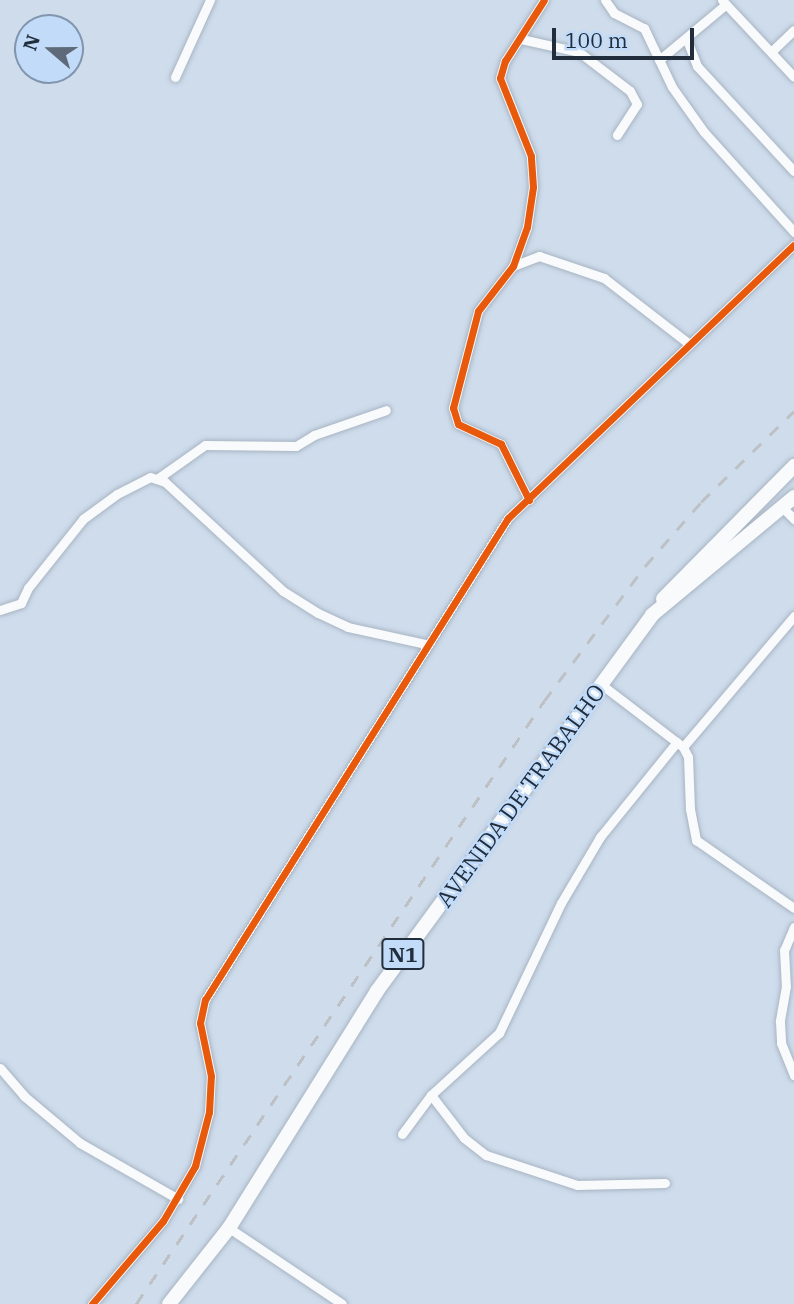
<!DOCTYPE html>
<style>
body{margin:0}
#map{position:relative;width:794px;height:1304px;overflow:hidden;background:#cedcec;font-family:"IBM Plex Serif",serif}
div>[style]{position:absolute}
.roads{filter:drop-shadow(0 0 2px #a8b4c2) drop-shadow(0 0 2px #a8b4c2)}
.minor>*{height:9px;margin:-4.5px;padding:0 4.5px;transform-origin:4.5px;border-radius:4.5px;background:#f8fafc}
.trunk>*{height:14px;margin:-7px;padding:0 7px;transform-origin:7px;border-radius:7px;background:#f8fafc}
.rail>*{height:2.5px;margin-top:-1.25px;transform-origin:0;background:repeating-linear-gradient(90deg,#bdc1c6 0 12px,transparent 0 24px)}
.cycleway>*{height:7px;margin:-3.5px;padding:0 3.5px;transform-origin:3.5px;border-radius:3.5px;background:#e8590c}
span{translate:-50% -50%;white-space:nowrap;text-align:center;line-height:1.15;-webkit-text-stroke:5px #c1dbf9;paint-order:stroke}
.shield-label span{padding:2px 5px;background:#c1dbf9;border:2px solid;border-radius:5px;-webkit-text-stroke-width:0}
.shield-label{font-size:21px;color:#212d3b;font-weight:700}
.street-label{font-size:23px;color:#212d3b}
.north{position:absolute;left:14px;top:14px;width:70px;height:70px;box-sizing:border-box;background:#c1dbf9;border:2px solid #8195ad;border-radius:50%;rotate:290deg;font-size:19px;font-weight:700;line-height:28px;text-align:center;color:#212d3b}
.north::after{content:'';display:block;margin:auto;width:24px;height:32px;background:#5e6a79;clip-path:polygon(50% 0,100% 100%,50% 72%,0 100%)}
.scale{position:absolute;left:552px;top:28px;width:142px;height:32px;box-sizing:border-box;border:4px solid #212d3b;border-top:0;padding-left:9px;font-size:21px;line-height:24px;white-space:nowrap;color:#212d3b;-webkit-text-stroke:5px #c1dbf9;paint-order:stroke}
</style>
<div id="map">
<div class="roads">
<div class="minor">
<div style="left:605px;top:0;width:16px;rotate:55deg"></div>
<div style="left:614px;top:13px;width:34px;rotate:27deg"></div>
<div style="left:644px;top:28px;width:65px;rotate:64.6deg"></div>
<div style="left:672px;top:87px;width:55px;rotate:54.6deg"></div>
<div style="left:704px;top:132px;width:135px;rotate:48deg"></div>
<div style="left:722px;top:0;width:105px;rotate:46.9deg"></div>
<div style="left:521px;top:39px;width:59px;rotate:12.6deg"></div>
<div style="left:579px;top:52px;width:64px;rotate:37.4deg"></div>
<div style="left:630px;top:91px;width:15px;rotate:62deg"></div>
<div style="left:637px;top:104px;width:37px;rotate:123deg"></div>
<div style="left:687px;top:40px;width:28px;rotate:69deg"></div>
<div style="left:697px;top:66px;width:143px;rotate:47.3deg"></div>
<div style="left:772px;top:51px;width:30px;rotate:-44deg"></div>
<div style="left:659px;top:60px;width:86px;rotate:-39.8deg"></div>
<div style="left:175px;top:77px;width:85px;rotate:-65.6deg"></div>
<div style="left:513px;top:266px;width:28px;rotate:-21deg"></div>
<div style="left:539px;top:256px;width:69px;rotate:18.7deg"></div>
<div style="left:604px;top:278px;width:106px;rotate:37.7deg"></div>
<div style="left:157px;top:479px;width:59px;rotate:-35.3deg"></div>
<div style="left:205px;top:445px;width:91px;rotate:0.6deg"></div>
<div style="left:296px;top:446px;width:21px;rotate:-31deg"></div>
<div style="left:314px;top:435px;width:76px;rotate:-19.1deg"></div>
<div style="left:529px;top:500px;width:63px;rotate:-116.6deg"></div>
<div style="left:501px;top:444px;width:47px;rotate:-155.1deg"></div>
<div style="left:458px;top:424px;width:17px;rotate:-107deg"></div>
<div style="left:453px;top:408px;width:100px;rotate:-75.5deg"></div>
<div style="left:478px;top:311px;width:57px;rotate:-52.1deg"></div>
<div style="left:513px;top:266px;width:41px;rotate:-70.3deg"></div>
<div style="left:527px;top:227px;width:40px;rotate:-81.5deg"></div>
<div style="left:533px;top:187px;width:31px;rotate:-94deg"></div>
<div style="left:531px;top:156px;width:84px;rotate:-111.7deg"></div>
<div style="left:500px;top:78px;width:18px;rotate:-74deg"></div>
<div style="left:505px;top:61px;width:72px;rotate:-57.4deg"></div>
<div style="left:783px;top:508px;width:16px;rotate:45deg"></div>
<div style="left:0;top:610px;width:22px;rotate:-18deg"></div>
<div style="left:21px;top:603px;width:17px;rotate:-65deg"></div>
<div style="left:28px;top:588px;width:88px;rotate:-51.4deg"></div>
<div style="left:83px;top:519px;width:42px;rotate:-36.3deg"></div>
<div style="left:117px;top:494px;width:37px;rotate:-27deg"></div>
<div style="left:150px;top:477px;width:16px;rotate:18deg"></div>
<div style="left:165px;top:482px;width:161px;rotate:42.7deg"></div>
<div style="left:283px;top:591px;width:41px;rotate:32.2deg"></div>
<div style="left:318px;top:613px;width:33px;rotate:25deg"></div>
<div style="left:348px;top:627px;width:79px;rotate:12.4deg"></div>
<div style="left:602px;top:685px;width:102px;rotate:37.4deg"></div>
<div style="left:683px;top:747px;width:11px;rotate:63deg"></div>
<div style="left:688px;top:757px;width:52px;rotate:87.8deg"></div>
<div style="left:690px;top:809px;width:32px;rotate:79deg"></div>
<div style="left:696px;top:840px;width:119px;rotate:34.8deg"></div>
<div style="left:683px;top:747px;width:172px;rotate:-49.7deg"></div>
<div style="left:794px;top:927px;width:25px;rotate:113deg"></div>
<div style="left:784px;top:950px;width:36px;rotate:87deg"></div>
<div style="left:786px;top:986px;width:36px;rotate:100deg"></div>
<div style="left:780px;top:1021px;width:22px;rotate:87deg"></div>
<div style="left:781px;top:1043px;width:35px;rotate:68deg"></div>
<div style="left:0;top:1068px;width:37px;rotate:49deg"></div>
<div style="left:24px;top:1096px;width:73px;rotate:40deg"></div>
<div style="left:80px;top:1143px;width:113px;rotate:29.7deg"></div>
<div style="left:431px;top:1095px;width:54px;rotate:52.5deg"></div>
<div style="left:464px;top:1138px;width:28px;rotate:38deg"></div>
<div style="left:486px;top:1155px;width:96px;rotate:18.2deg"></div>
<div style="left:577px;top:1185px;width:88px;rotate:-1.3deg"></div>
<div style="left:402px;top:1134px;width:49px;rotate:-53.4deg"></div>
<div style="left:431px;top:1095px;width:92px;rotate:-42.4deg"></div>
<div style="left:499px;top:1033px;width:144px;rotate:-64.5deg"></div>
<div style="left:561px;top:903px;width:77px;rotate:-59.4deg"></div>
<div style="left:600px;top:837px;width:122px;rotate:-51deg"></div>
<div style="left:229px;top:1228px;width:136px;rotate:33.9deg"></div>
<div style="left:92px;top:1304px;width:109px;rotate:-49.5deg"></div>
<div style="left:163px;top:1221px;width:64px;rotate:-59.8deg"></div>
<div style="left:195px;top:1166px;width:56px;rotate:-75.5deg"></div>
<div style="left:209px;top:1112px;width:36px;rotate:-87deg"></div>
<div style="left:211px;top:1076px;width:54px;rotate:-101.7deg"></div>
<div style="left:200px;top:1023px;width:24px;rotate:-78deg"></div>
<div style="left:205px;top:1000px;width:569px;rotate:-57.85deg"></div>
<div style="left:508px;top:518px;width:395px;rotate:-43.7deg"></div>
</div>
<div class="trunk">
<div style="left:663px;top:599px;width:187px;rotate:-45.4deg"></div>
<div style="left:169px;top:1304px;width:97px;rotate:-51.7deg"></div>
<div style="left:229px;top:1228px;width:279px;rotate:-58deg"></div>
<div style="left:377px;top:991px;width:466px;rotate:-53.8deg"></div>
<div style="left:652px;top:615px;width:185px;rotate:-39.7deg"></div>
</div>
</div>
<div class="rail">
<div style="left:136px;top:1304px;width:728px;rotate:-55.92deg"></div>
<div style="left:544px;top:701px;width:169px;rotate:-53.2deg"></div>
<div style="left:645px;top:566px;width:85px;rotate:-48.8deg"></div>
<div style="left:701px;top:502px;width:130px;rotate:-44.4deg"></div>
</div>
<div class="cycleway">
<div style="left:529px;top:500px;width:63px;rotate:-116.6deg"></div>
<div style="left:501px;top:444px;width:47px;rotate:-155.1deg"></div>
<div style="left:458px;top:424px;width:17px;rotate:-107deg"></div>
<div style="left:453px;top:408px;width:100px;rotate:-75.5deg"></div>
<div style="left:478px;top:311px;width:57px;rotate:-52.1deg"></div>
<div style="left:513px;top:266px;width:41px;rotate:-70.3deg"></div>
<div style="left:527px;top:227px;width:40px;rotate:-81.5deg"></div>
<div style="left:533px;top:187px;width:31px;rotate:-94deg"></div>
<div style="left:531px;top:156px;width:84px;rotate:-111.7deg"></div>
<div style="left:500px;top:78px;width:18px;rotate:-74deg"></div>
<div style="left:505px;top:61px;width:72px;rotate:-57.4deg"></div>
<div style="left:92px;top:1304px;width:109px;rotate:-49.5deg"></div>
<div style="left:163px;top:1221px;width:64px;rotate:-59.8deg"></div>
<div style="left:195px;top:1166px;width:56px;rotate:-75.5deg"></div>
<div style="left:209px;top:1112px;width:36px;rotate:-87deg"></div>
<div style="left:211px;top:1076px;width:54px;rotate:-101.7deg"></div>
<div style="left:200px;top:1023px;width:24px;rotate:-78deg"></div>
<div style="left:205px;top:1000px;width:569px;rotate:-57.85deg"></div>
<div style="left:508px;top:518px;width:395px;rotate:-43.7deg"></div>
</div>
<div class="shield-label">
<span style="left:403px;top:954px">N1</span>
</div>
<div class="street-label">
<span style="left:520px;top:795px;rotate:-54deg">AVENIDA DE TRABALHO</span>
</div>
<div class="north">N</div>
<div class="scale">100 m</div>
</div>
